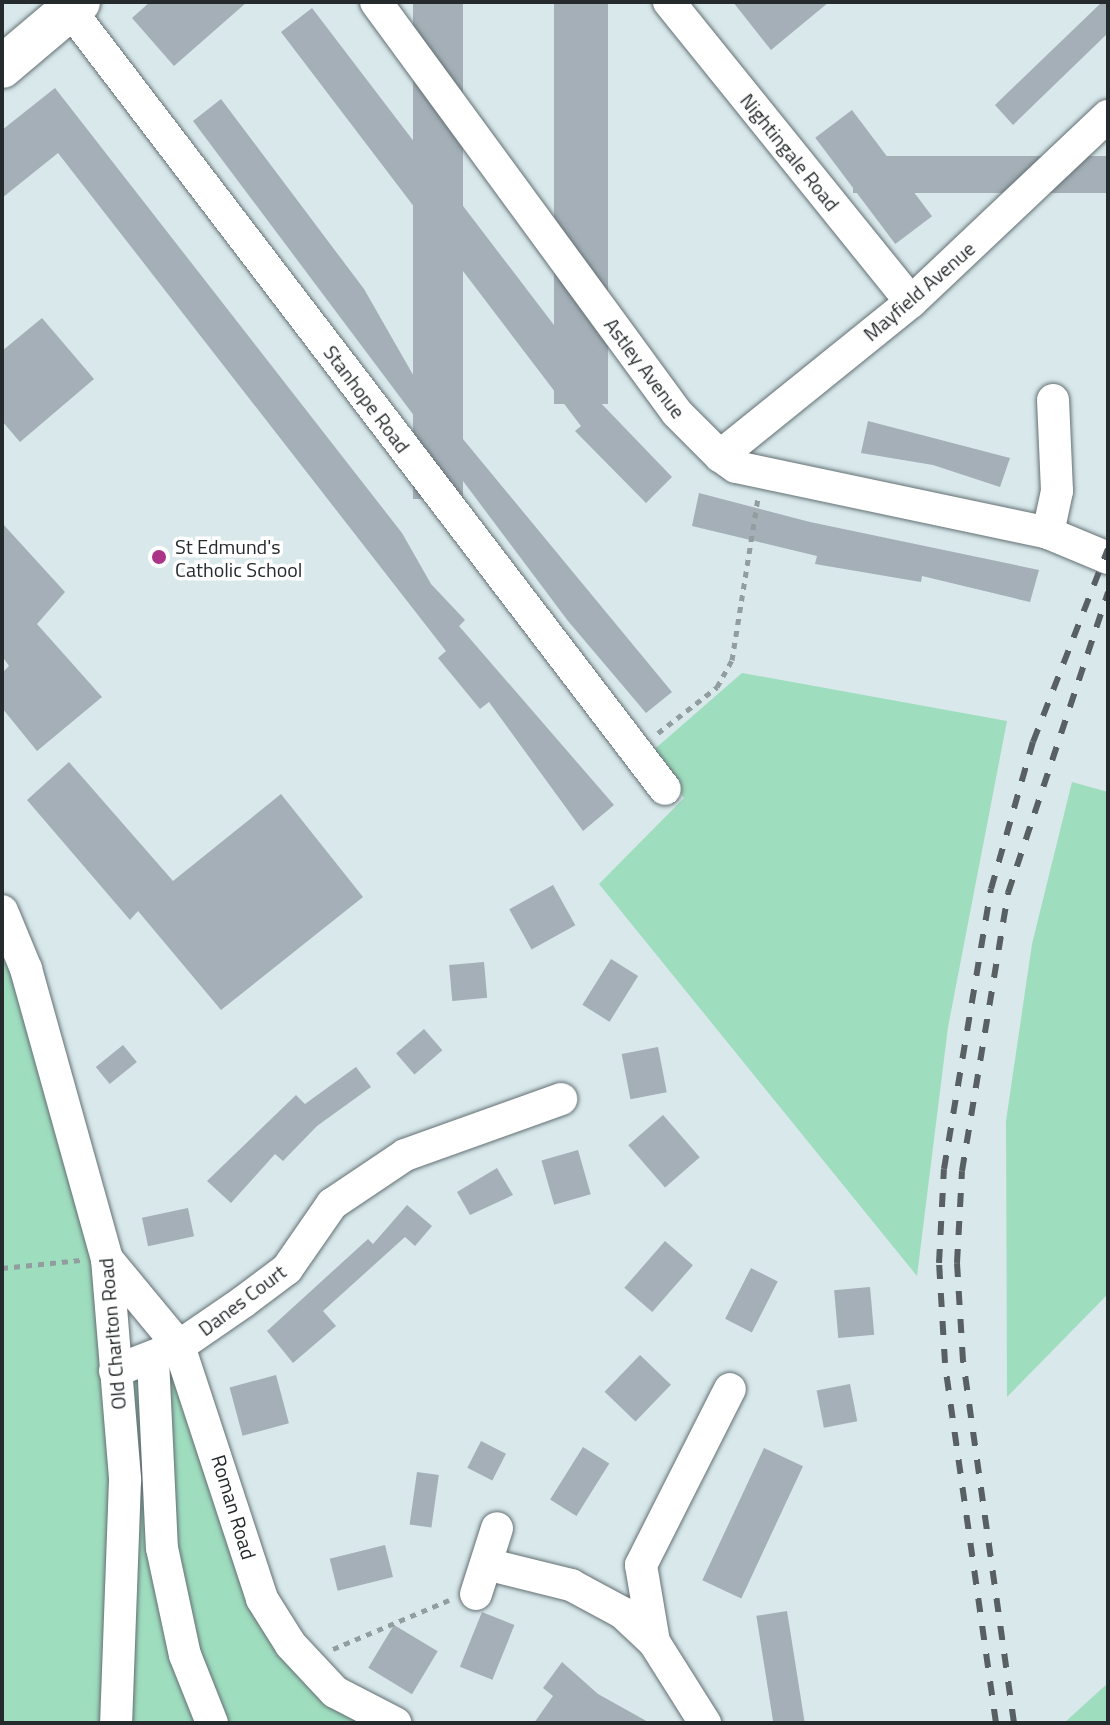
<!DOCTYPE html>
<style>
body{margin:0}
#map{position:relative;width:1110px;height:1725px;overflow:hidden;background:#d8e8eb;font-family:"Titillium Web",sans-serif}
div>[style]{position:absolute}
.green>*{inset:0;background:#9fddbf}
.building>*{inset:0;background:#a4afb7;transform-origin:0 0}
.path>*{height:5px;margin-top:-2.5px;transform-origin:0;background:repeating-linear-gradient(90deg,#919d9f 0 6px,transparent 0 12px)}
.roads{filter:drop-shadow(0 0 2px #637073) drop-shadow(0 0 2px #637073)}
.minor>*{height:32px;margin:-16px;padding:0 16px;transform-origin:16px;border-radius:16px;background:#fff}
.major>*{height:42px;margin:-21px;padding:0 21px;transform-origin:21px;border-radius:21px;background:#fff}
.rail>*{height:6px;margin-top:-3px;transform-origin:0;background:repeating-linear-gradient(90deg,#586063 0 14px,transparent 0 28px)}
.dots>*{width:22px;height:22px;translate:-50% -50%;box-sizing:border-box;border:4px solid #fff;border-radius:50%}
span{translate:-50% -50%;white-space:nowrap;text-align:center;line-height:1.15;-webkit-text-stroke:7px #fff;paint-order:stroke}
.street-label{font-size:20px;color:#252a2c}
.poi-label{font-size:20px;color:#252a2c}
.left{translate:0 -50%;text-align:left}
.frame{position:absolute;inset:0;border:4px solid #252a2c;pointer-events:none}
</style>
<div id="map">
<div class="green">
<div style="clip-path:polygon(742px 673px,1007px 721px,948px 1027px,917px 1276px,599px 884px,684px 798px,649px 754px)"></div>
<div style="clip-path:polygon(1072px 782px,1108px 792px,1108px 1294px,1007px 1397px,1006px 1121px,1032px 944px)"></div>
<div style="clip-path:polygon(2px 911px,107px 1259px,115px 1370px,179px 1346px,291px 1645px,395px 1723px,2px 1723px)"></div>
<div style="clip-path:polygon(1108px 1683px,1108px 1723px,1064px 1723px)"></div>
</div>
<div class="building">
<div style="clip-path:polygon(150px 2px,247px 2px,174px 66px,132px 18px)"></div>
<div style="left:413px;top:2px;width:50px;height:497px"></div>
<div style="left:554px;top:2px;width:54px;height:402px"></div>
<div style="clip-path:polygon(733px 2px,829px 2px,771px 50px)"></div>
<div style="clip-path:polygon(1102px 2px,1108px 2px,1108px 33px,1013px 125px,995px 105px)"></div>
<div style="clip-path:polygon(312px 8px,605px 392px,596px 398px,672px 477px,646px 503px,575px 431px,581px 426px,281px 32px)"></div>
<div style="clip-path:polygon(55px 88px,402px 533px,431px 584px,465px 620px,459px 626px,614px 805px,583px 831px,489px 702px,480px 709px,438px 658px,446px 651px,58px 153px,2px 198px,2px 130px)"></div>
<div style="clip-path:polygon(221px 99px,364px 289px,420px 387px,672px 692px,646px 713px,568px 621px,193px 121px)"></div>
<div style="left:852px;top:110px;width:133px;height:46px;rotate:53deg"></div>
<div style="left:1108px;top:156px;width:37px;height:255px;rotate:90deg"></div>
<div style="clip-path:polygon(42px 318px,94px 379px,20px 442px,2px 421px,2px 351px)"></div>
<div style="clip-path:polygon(868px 421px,1010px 458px,1000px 487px,933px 465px,861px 453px)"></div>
<div style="clip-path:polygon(699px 493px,810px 522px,1039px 570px,1030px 602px,922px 576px,921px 582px,815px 564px,817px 556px,692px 526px)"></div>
<div style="clip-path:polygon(2px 523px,65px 592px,37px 624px,102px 697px,37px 751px,2px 708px,2px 673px,9px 666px,2px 656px)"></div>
<div style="clip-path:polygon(69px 762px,173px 881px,281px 794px,363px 897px,221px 1010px,138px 911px,130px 920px,27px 800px)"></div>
<div style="left:553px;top:885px;width:46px;height:50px;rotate:61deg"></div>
<div style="left:611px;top:959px;width:32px;height:54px;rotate:32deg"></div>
<div style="left:484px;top:962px;width:36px;height:35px;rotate:85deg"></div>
<div style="left:424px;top:1029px;width:28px;height:37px;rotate:49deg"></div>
<div style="left:123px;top:1045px;width:22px;height:35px;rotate:51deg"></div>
<div style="left:658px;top:1047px;width:46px;height:37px;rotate:79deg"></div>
<div style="clip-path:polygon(356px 1067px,371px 1087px,317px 1126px,283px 1161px,275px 1154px,231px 1203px,207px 1181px,296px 1095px,305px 1104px)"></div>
<div style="left:663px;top:1115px;width:56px;height:46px;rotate:49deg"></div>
<div style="left:578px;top:1150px;width:46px;height:38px;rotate:74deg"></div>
<div style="clip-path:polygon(497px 1168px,513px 1195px,470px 1215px,457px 1192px)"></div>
<div style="clip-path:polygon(407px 1205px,432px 1226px,415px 1246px,405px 1237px,323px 1311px,336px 1326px,293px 1363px,267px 1331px,368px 1239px,373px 1244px)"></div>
<div style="left:188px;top:1208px;width:29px;height:47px;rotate:78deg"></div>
<div style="left:665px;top:1241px;width:37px;height:62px;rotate:41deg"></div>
<div style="left:751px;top:1268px;width:30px;height:57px;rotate:27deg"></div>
<div style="left:870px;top:1287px;width:48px;height:36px;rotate:85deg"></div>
<div style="left:640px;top:1355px;width:43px;height:51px;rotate:44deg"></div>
<div style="left:276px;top:1375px;width:50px;height:48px;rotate:75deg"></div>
<div style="left:850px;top:1384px;width:38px;height:34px;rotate:79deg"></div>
<div style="left:481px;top:1441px;width:28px;height:30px;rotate:27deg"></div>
<div style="left:583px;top:1447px;width:31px;height:62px;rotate:32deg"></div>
<div style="left:764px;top:1448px;width:43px;height:146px;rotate:25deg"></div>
<div style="left:417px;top:1472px;width:22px;height:53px;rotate:8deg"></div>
<div style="left:385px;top:1545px;width:33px;height:57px;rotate:76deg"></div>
<div style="left:787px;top:1611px;width:112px;height:31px;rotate:81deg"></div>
<div style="left:482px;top:1612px;width:35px;height:59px;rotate:22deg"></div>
<div style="left:394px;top:1625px;width:51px;height:50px;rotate:31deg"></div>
<div style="clip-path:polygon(562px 1662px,598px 1694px,650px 1723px,534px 1723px,553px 1696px,543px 1688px)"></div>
</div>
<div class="path">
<div style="left:658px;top:733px;width:75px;rotate:-37.9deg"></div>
<div style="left:717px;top:687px;width:31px;rotate:-61deg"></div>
<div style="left:732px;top:660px;width:164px;rotate:-80.9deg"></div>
<div style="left:2px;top:1268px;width:79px;rotate:-5.8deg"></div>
<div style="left:333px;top:1649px;width:126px;rotate:-22.9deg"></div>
</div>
<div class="roads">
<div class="minor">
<div style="left:376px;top:2px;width:509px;rotate:53.78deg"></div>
<div style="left:677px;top:413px;width:61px;rotate:45deg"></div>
<div style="left:720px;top:456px;width:19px;rotate:35deg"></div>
<div style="left:736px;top:467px;width:319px;rotate:11.9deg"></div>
<div style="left:1048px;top:533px;width:65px;rotate:22.6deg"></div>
<div style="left:669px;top:2px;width:385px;rotate:51.1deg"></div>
<div style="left:70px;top:10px;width:980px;rotate:52.63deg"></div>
<div style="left:720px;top:456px;width:245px;rotate:-38.9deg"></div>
<div style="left:911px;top:302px;width:271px;rotate:-43.4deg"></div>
<div style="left:1048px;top:533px;width:43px;rotate:-77.9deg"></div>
<div style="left:1057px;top:491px;width:91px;rotate:-92.5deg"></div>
<div style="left:2px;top:911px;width:63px;rotate:67.5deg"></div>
<div style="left:26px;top:969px;width:301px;rotate:74.4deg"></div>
<div style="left:107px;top:1259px;width:222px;rotate:85.3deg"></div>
<div style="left:125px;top:1480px;width:243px;rotate:92.1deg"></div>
<div style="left:107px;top:1259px;width:113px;rotate:50.4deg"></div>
<div style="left:179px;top:1346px;width:266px;rotate:71.8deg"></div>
<div style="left:262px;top:1599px;width:54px;rotate:57.8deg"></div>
<div style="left:291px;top:1645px;width:64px;rotate:46.9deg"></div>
<div style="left:335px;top:1692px;width:68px;rotate:27.3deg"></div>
<div style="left:153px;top:1359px;width:189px;rotate:87.3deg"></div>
<div style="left:162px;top:1548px;width:109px;rotate:77.9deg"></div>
<div style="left:185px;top:1655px;width:73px;rotate:68.3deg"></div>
<div style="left:115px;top:1371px;width:69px;rotate:-21.3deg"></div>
<div style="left:179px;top:1346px;width:78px;rotate:-34.5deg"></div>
<div style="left:243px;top:1302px;width:55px;rotate:-36.9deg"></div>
<div style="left:287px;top:1269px;width:79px;rotate:-55.3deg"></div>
<div style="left:332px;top:1204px;width:88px;rotate:-33.9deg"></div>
<div style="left:405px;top:1155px;width:166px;rotate:-19.7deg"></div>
<div style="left:486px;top:1564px;width:88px;rotate:13.9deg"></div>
<div style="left:571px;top:1585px;width:59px;rotate:28.3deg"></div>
<div style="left:623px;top:1613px;width:42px;rotate:43.1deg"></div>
<div style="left:654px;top:1642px;width:96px;rotate:57.8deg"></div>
<div style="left:476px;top:1594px;width:69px;rotate:-72.3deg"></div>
<div style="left:654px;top:1642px;width:78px;rotate:-99.6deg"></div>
<div style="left:641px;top:1565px;width:197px;rotate:-63.2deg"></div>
</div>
<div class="major">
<div style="left:2px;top:67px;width:101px;rotate:-40.2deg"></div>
</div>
</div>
<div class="rail">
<div style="left:996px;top:1723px;width:364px;rotate:-98.1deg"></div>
<div style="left:945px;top:1363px;width:100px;rotate:-93.4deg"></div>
<div style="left:939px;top:1263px;width:94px;rotate:-87deg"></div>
<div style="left:944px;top:1169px;width:284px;rotate:-80.5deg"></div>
<div style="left:991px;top:889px;width:153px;rotate:-74.1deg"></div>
<div style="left:1033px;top:742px;width:207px;rotate:-68.8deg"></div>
<div style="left:1014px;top:1723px;width:366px;rotate:-98deg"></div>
<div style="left:963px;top:1361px;width:98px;rotate:-93.5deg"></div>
<div style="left:957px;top:1263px;width:92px;rotate:-86.9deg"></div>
<div style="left:962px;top:1171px;width:282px;rotate:-80.6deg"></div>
<div style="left:1008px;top:893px;width:317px;rotate:-71.6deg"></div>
</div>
<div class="dots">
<div style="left:159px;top:557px;background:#ac3488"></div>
</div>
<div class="street-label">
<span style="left:790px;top:152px;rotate:51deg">Nightingale Road</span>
<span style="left:919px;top:291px;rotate:-41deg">Mayfield Avenue</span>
<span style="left:645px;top:368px;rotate:53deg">Astley Avenue</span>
<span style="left:367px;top:399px;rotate:53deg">Stanhope Road</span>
<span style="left:242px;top:1300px;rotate:-37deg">Danes Court</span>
<span style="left:112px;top:1334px;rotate:-95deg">Old Charlton Road</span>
<span style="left:234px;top:1507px;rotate:73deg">Roman Road</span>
</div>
<div class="poi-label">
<span class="left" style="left:175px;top:558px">St Edmund's<br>Catholic School</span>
</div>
<div class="frame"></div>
</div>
